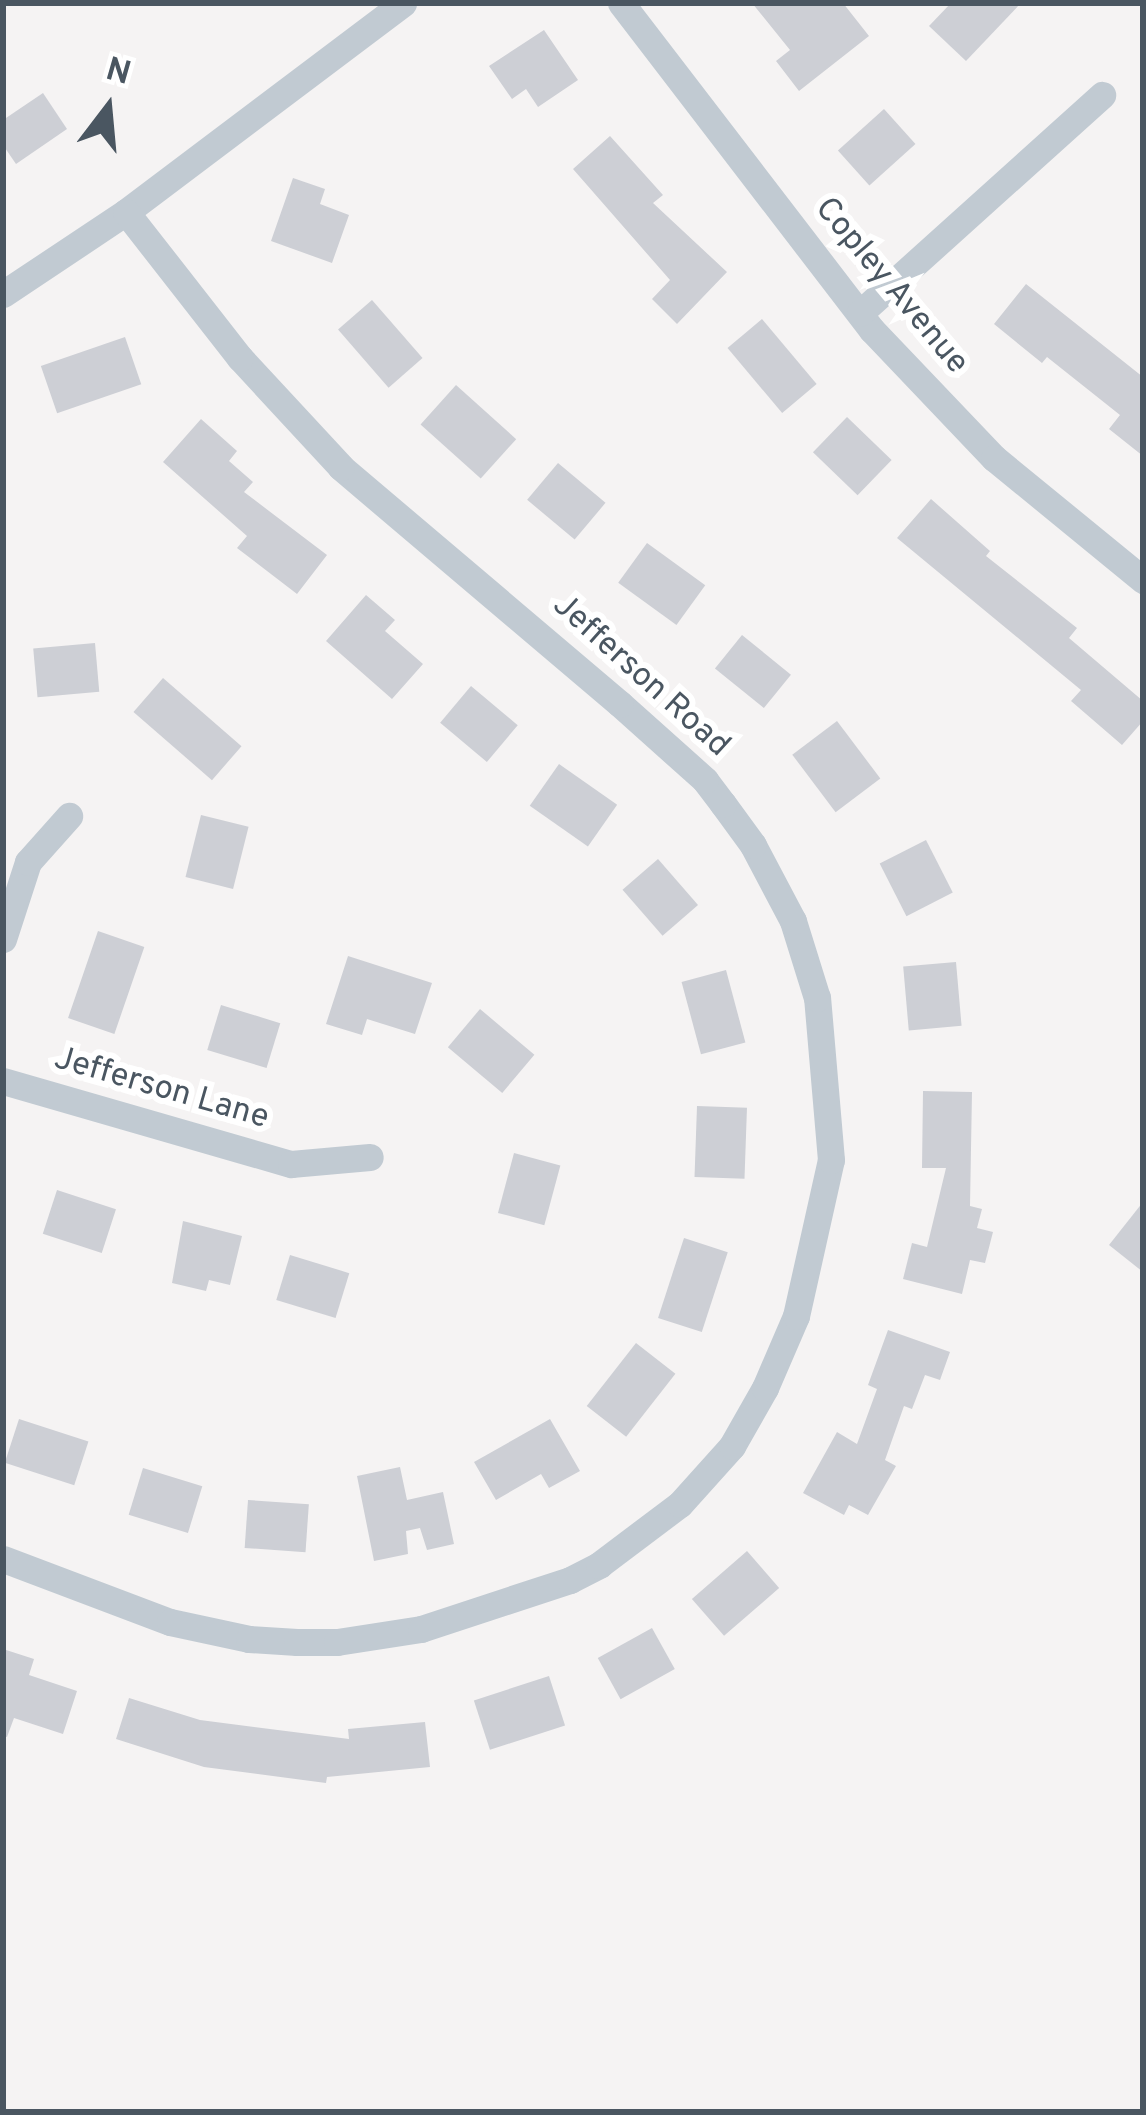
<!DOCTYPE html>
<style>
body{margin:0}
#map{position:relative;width:1146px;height:2115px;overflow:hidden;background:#f5f3f3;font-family:Overpass,sans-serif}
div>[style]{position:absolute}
.building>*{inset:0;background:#cdcfd5;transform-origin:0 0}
.minor>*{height:27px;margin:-13.5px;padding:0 13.5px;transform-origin:13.5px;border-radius:13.5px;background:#c1cad2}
span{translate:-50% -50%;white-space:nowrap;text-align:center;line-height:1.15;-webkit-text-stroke:12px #fff;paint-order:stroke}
.street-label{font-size:33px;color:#4a5661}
.frame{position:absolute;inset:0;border:6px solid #4a5661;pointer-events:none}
.north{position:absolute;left:48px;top:48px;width:120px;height:120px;-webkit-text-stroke:9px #fff;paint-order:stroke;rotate:16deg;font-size:33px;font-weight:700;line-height:48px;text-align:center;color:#4a5661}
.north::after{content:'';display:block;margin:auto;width:42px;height:54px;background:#4a5661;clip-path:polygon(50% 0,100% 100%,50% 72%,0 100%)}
</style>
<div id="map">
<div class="building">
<div style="clip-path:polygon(752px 3px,843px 3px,869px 36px,799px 91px,776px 61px,790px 50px)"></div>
<div style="clip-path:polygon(951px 3px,1021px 3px,966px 61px,929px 26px)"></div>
<div style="clip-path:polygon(544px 30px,578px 80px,538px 107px,526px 89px,512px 99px,489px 66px)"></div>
<div style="clip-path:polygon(43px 93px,67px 129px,16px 164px,3px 145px,3px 120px)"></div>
<div style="left:884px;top:109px;width:47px;height:62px;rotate:48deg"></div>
<div style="clip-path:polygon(610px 136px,663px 195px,653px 203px,727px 272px,677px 324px,652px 299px,670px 280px,573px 169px)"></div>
<div style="clip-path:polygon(293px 178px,325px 189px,320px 204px,349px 215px,332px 263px,271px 241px)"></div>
<div style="clip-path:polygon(1026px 284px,1143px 377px,1143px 456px,1109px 429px,1120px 415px,1047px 357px,1042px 363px,994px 324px)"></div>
<div style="left:372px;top:300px;width:77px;height:45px;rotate:49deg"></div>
<div style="left:762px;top:319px;width:85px;height:45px;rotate:50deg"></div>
<div style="left:125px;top:337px;width:50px;height:89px;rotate:71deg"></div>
<div style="left:456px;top:385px;width:81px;height:53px;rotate:42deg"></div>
<div style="left:847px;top:417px;width:62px;height:49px;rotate:44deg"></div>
<div style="clip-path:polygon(201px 419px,237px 451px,229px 461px,253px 482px,244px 492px,327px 555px,297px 594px,237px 548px,247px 536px,163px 462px)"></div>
<div style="left:558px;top:463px;width:62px;height:48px;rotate:40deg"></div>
<div style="clip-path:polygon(931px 499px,990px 551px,986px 556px,1077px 628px,1069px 638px,1143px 701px,1143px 721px,1122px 745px,1071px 701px,1081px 690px,897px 538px)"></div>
<div style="left:647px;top:543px;width:72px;height:49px;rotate:36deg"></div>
<div style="clip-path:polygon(366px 595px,395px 620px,385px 631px,423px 664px,392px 699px,326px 641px)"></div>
<div style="left:742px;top:635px;width:63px;height:43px;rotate:39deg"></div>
<div style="left:95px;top:643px;width:49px;height:62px;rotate:85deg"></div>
<div style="left:163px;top:678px;width:104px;height:45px;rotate:41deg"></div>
<div style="left:471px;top:686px;width:61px;height:48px;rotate:40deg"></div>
<div style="left:837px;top:721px;width:72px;height:56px;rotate:53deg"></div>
<div style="left:559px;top:764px;width:71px;height:51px;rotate:35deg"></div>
<div style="left:201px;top:815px;width:49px;height:64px;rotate:14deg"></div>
<div style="left:926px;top:840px;width:59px;height:52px;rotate:63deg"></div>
<div style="left:658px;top:859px;width:61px;height:47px;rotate:49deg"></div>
<div style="left:98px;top:931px;width:49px;height:92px;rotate:19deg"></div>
<div style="clip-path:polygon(348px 956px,432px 983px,415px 1034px,367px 1019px,362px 1035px,326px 1024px)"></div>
<div style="left:956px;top:962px;width:64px;height:53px;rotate:85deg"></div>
<div style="left:726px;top:970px;width:75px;height:46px;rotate:75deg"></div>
<div style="left:221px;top:1005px;width:62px;height:47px;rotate:17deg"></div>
<div style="left:480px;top:1009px;width:71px;height:50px;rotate:40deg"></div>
<div style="clip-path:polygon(923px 1091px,972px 1092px,970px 1206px,982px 1209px,977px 1228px,993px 1232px,985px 1263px,970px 1260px,962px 1294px,903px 1279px,912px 1243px,927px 1247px,946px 1168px,922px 1168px)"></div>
<div style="left:697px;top:1106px;width:50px;height:71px;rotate:2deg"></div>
<div style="left:514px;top:1153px;width:48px;height:62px;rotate:15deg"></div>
<div style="left:57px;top:1190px;width:62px;height:46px;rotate:18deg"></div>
<div style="clip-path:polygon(1143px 1202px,1143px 1272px,1109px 1245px)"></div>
<div style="clip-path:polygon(183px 1221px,242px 1236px,230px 1285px,209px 1280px,206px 1291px,172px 1283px)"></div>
<div style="left:684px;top:1238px;width:46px;height:84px;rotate:18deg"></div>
<div style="left:290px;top:1255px;width:62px;height:47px;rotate:17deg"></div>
<div style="clip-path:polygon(888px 1330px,950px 1352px,940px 1380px,925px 1375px,912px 1409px,904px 1406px,885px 1460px,896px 1466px,868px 1515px,849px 1505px,844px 1515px,803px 1493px,837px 1432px,857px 1444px,877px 1389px,868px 1385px)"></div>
<div style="left:636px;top:1343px;width:50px;height:80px;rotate:38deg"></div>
<div style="left:19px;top:1419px;width:73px;height:46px;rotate:18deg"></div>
<div style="clip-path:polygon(550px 1419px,580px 1471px,549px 1488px,541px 1474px,496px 1500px,474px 1462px)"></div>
<div style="clip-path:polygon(400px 1467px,407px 1500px,443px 1492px,454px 1544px,427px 1550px,420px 1528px,406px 1531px,408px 1554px,374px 1561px,357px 1476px)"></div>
<div style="left:143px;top:1468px;width:62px;height:49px;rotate:17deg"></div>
<div style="left:248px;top:1500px;width:61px;height:48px;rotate:4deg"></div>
<div style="left:747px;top:1551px;width:49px;height:73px;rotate:49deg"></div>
<div style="left:652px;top:1628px;width:47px;height:62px;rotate:61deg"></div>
<div style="clip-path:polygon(3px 1649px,34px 1659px,29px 1675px,77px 1691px,63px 1734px,14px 1718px,7px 1737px,3px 1736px)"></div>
<div style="left:549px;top:1676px;width:52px;height:79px;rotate:72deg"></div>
<div style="clip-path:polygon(129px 1698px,200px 1720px,349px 1739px,348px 1729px,425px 1722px,430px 1767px,327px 1777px,326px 1783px,204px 1767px,116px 1739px)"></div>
</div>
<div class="minor">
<div style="left:621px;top:3px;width:412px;rotate:52.5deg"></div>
<div style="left:872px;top:330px;width:177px;rotate:46.4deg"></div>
<div style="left:994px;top:458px;width:193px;rotate:39.3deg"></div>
<div style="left:3px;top:294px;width:148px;rotate:-33.7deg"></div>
<div style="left:126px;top:212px;width:347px;rotate:-37deg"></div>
<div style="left:860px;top:313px;width:326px;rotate:-42deg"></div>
<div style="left:3px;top:939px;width:81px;rotate:-72deg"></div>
<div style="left:28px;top:862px;width:62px;rotate:-48.3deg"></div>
<div style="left:3px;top:1081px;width:300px;rotate:16.1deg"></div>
<div style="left:291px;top:1164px;width:79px;rotate:-5.1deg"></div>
<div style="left:3px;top:1559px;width:178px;rotate:20.7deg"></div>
<div style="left:170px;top:1622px;width:81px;rotate:12.1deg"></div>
<div style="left:249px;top:1639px;width:48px;rotate:3.6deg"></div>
<div style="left:297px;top:1642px;width:40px"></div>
<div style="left:337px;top:1642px;width:85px;rotate:-8.8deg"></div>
<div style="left:421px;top:1629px;width:157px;rotate:-18.2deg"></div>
<div style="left:570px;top:1580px;width:33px;rotate:-27deg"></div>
<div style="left:599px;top:1565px;width:101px;rotate:-37deg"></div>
<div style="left:680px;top:1504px;width:78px;rotate:-48.1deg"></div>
<div style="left:732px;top:1446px;width:67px;rotate:-60.4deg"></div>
<div style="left:765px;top:1388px;width:78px;rotate:-66.7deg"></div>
<div style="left:796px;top:1316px;width:160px;rotate:-77.4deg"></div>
<div style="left:831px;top:1160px;width:163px;rotate:-94.9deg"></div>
<div style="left:817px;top:998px;width:81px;rotate:-107.3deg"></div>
<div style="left:793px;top:921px;width:86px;rotate:-117.8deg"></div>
<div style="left:753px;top:845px;width:51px;rotate:-126.2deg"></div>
<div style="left:723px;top:804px;width:30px;rotate:-127deg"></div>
<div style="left:705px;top:780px;width:114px;rotate:-138.2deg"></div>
<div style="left:620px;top:704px;width:366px;rotate:-139.7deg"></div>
<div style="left:341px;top:467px;width:149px;rotate:-132.8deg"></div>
<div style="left:240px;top:358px;width:185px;rotate:-128deg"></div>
</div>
<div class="street-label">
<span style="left:890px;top:287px;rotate:50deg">Copley Avenue</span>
<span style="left:640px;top:677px;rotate:42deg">Jefferson Road</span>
<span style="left:161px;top:1090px;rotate:16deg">Jefferson Lane</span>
</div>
<div class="frame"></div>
<div class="north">N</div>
</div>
